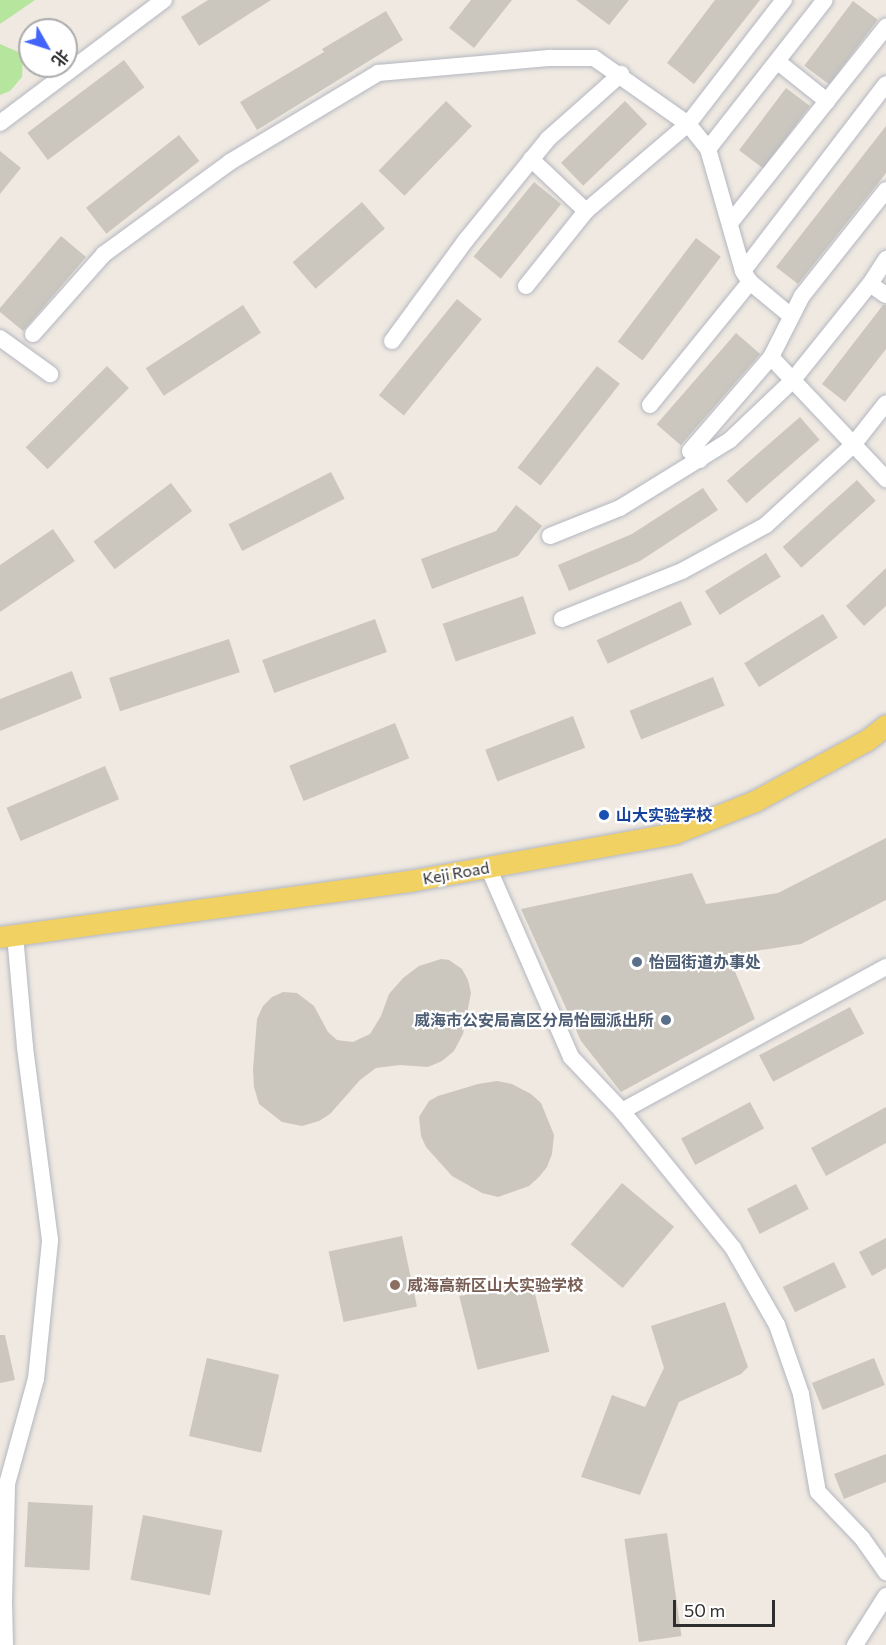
<!DOCTYPE html>
<meta charset="utf-8">
<style>
body{margin:0}
#map{position:relative;width:886px;height:1645px;overflow:hidden;background:#efe9e1;font-family:Commissioner,"Noto Sans SC",sans-serif}
div>[style]{position:absolute}
.green>*{inset:0;background:#b6e59e}
.building>*{inset:0;background:#cbc7bf;transform-origin:0 0}
.roads{filter:drop-shadow(0 0 2px #b4b7c1) drop-shadow(0 0 2px #b4b7c1)}
.minor>*{height:16px;margin:-8px;padding:0 8px;transform-origin:8px;border-radius:8px;background:#fff}
.major>*{height:21px;margin:-10.5px;padding:0 10.5px;transform-origin:10.5px;border-radius:10.5px;background:#f2d163}
.dots>*{width:16px;height:16px;translate:-50% -50%;box-sizing:border-box;border:3px solid #fff;border-radius:50%}
span{translate:-50% -50%;white-space:nowrap;text-align:center;line-height:1.15;-webkit-text-stroke:4.5px #fff;paint-order:stroke}
.transit-label{font-size:16px;color:#164399;font-weight:700}
.left{translate:0 -50%;text-align:left}
.street-label{font-size:16px;color:#2e2e2e}
.service-label{font-size:16px;color:#4e5e75;font-weight:700}
.right{translate:-100% -50%;text-align:right}
.education-label{font-size:16px;color:#785e54;font-weight:700}
.north{position:absolute;left:18px;top:18px;width:60px;height:60px;box-sizing:border-box;background:#fff;border:2px solid #ababab;border-radius:50%;rotate:129deg;font-size:16px;font-weight:700;line-height:24px;text-align:center;color:#2e2e2e}
.north::after{content:'';display:block;margin:auto;width:21px;height:27px;background:#4264fb;clip-path:polygon(50% 0,100% 100%,50% 72%,0 100%)}
.scale{position:absolute;left:673px;top:1600px;width:102px;height:27px;box-sizing:border-box;border:3px solid #2e2e2e;border-top:0;padding-left:8px;font-size:18px;line-height:21px;white-space:nowrap;color:#2e2e2e;-webkit-text-stroke:4px #fff;paint-order:stroke}
</style>
<div id="map">
<div class="green">
<div style="clip-path:polygon(0 0,35px 0,0 24px)"></div>
<div style="clip-path:polygon(0 44px,23px 54px,22px 77px,10px 91px,0 95px)"></div>
</div>
<div class="building">
<div style="clip-path:polygon(208px 0,271px 0,199px 46px,181px 17px)"></div>
<div style="clip-path:polygon(471px 0,512px 0,474px 48px,449px 28px)"></div>
<div style="clip-path:polygon(576px 0,629px 0,609px 25px)"></div>
<div style="clip-path:polygon(715px 0,760px 0,694px 84px,667px 63px)"></div>
<div style="left:853px;top:1px;width:31px;height:81px;rotate:37deg"></div>
<div style="clip-path:polygon(386px 11px,403px 40px,257px 130px,240px 102px,324px 52px,322px 49px)"></div>
<div style="left:124px;top:60px;width:34px;height:121px;rotate:53deg"></div>
<div style="left:786px;top:88px;width:30px;height:78px;rotate:37deg"></div>
<div style="left:446px;top:101px;width:36px;height:97px;rotate:44deg"></div>
<div style="left:625px;top:101px;width:32px;height:89px;rotate:46deg"></div>
<div style="clip-path:polygon(886px 126px,886px 173px,798px 284px,776px 267px)"></div>
<div style="left:179px;top:135px;width:33px;height:118px;rotate:52deg"></div>
<div style="clip-path:polygon(0 151px,21px 168px,0 194px)"></div>
<div style="left:534px;top:182px;width:35px;height:96px;rotate:39deg"></div>
<div style="left:362px;top:202px;width:35px;height:92px;rotate:49deg"></div>
<div style="clip-path:polygon(61px 236px,86px 257px,23px 331px,0 312px,0 308px)"></div>
<div style="left:696px;top:238px;width:31px;height:130px;rotate:37deg"></div>
<div style="left:457px;top:299px;width:32px;height:124px;rotate:39deg"></div>
<div style="left:243px;top:305px;width:33px;height:116px;rotate:57deg"></div>
<div style="clip-path:polygon(883px 305px,886px 305px,886px 349px,845px 402px,822px 384px)"></div>
<div style="left:736px;top:333px;width:32px;height:121px;rotate:41deg"></div>
<div style="left:107px;top:366px;width:31px;height:115px;rotate:45deg"></div>
<div style="left:597px;top:366px;width:29px;height:129px;rotate:38deg"></div>
<div style="left:800px;top:417px;width:30px;height:97px;rotate:49deg"></div>
<div style="left:331px;top:472px;width:30px;height:115px;rotate:63deg"></div>
<div style="left:857px;top:480px;width:28px;height:100px;rotate:48deg"></div>
<div style="left:171px;top:483px;width:35px;height:97px;rotate:53deg"></div>
<div style="clip-path:polygon(703px 488px,718px 510px,640px 561px,569px 591px,558px 565px,632px 534px)"></div>
<div style="clip-path:polygon(516px 505px,542px 526px,518px 556px,432px 589px,421px 559px,496px 531px)"></div>
<div style="clip-path:polygon(53px 529px,75px 561px,0 612px,0 565px)"></div>
<div style="left:766px;top:553px;width:28px;height:72px;rotate:58deg"></div>
<div style="clip-path:polygon(886px 568px,886px 606px,864px 626px,846px 606px)"></div>
<div style="left:523px;top:596px;width:40px;height:85px;rotate:71deg"></div>
<div style="left:681px;top:601px;width:26px;height:93px;rotate:65deg"></div>
<div style="left:823px;top:614px;width:28px;height:93px;rotate:58deg"></div>
<div style="left:375px;top:619px;width:35px;height:120px;rotate:70deg"></div>
<div style="left:229px;top:639px;width:35px;height:126px;rotate:72deg"></div>
<div style="clip-path:polygon(72px 671px,82px 698px,0 731px,0 699px)"></div>
<div style="left:713px;top:677px;width:31px;height:90px;rotate:68deg"></div>
<div style="left:573px;top:716px;width:34px;height:94px;rotate:69deg"></div>
<div style="left:395px;top:723px;width:38px;height:114px;rotate:68deg"></div>
<div style="left:105px;top:766px;width:36px;height:107px;rotate:67deg"></div>
<div style="clip-path:polygon(886px 838px,886px 900px,801px 944px,728px 955px,755px 1019px,621px 1092px,581px 1041px,521px 909px,692px 873px,706px 904px,778px 893px)"></div>
<div style="clip-path:polygon(441px 959px,449px 960px,462px 969px,468px 980px,471px 993px,463px 1034px,454px 1051px,442px 1061px,428px 1067px,400px 1065px,376px 1068px,360px 1080px,330px 1114px,319px 1121px,302px 1126px,282px 1122px,259px 1104px,254px 1087px,253px 1069px,257px 1019px,263px 1006px,272px 997px,283px 992px,297px 993px,314px 1006px,328px 1032px,337px 1040px,353px 1042px,370px 1034px,381px 1016px,389px 994px,403px 978px,419px 966px)"></div>
<div style="left:850px;top:1007px;width:30px;height:103px;rotate:62deg"></div>
<div style="clip-path:polygon(497px 1081px,512px 1084px,531px 1094px,541px 1103px,554px 1135px,552px 1154px,547px 1167px,539px 1177px,529px 1186px,498px 1197px,482px 1193px,452px 1176px,426px 1147px,421px 1136px,419px 1117px,429px 1101px,438px 1096px,478px 1084px)"></div>
<div style="left:750px;top:1102px;width:30px;height:78px;rotate:62deg"></div>
<div style="clip-path:polygon(886px 1107px,886px 1143px,826px 1176px,811px 1148px)"></div>
<div style="left:622px;top:1183px;width:68px;height:80px;rotate:40deg"></div>
<div style="left:796px;top:1184px;width:28px;height:55px;rotate:63deg"></div>
<div style="left:402px;top:1236px;width:72px;height:75px;rotate:78deg"></div>
<div style="clip-path:polygon(886px 1238px,886px 1268px,872px 1276px,859px 1252px)"></div>
<div style="left:834px;top:1262px;width:28px;height:57px;rotate:64deg"></div>
<div style="left:531px;top:1278px;width:76px;height:74px;rotate:76deg"></div>
<div style="clip-path:polygon(725px 1302px,748px 1367px,741px 1374px,679px 1402px,640px 1495px,581px 1477px,612px 1395px,645px 1407px,664px 1368px,651px 1326px)"></div>
<div style="clip-path:polygon(0 1335px,5px 1335px,15px 1380px,0 1383px)"></div>
<div style="left:207px;top:1358px;width:74px;height:80px;rotate:13deg"></div>
<div style="left:874px;top:1358px;width:29px;height:67px;rotate:68deg"></div>
<div style="clip-path:polygon(886px 1454px,886px 1482px,844px 1499px,834px 1474px)"></div>
<div style="left:28px;top:1502px;width:65px;height:65px;rotate:3deg"></div>
<div style="left:143px;top:1515px;width:81px;height:66px;rotate:11deg"></div>
<div style="left:667px;top:1533px;width:104px;height:43px;rotate:82deg"></div>
</div>
<div class="roads">
<div class="minor">
<div style="left:778px;top:62px;width:63px;rotate:38.5deg"></div>
<div style="left:0;top:123px;width:205px;rotate:-36.9deg"></div>
<div style="left:708px;top:149px;width:189px;rotate:-51.9deg"></div>
<div style="left:531px;top:159px;width:76px;rotate:43.4deg"></div>
<div style="left:730px;top:223px;width:251px;rotate:-51.5deg"></div>
<div style="left:743px;top:271px;width:235px;rotate:-52.6deg"></div>
<div style="left:870px;top:284px;width:19px;rotate:35deg"></div>
<div style="left:526px;top:286px;width:96px;rotate:-51.3deg"></div>
<div style="left:586px;top:211px;width:134px;rotate:-40.5deg"></div>
<div style="left:688px;top:124px;width:157px;rotate:-52.3deg"></div>
<div style="left:33px;top:334px;width:107px;rotate:-48.4deg"></div>
<div style="left:104px;top:254px;width:156px;rotate:-36.1deg"></div>
<div style="left:230px;top:162px;width:173px;rotate:-31deg"></div>
<div style="left:378px;top:73px;width:174px;rotate:-5deg"></div>
<div style="left:551px;top:58px;width:43px"></div>
<div style="left:594px;top:58px;width:115px;rotate:35.1deg"></div>
<div style="left:688px;top:124px;width:32px;rotate:51deg"></div>
<div style="left:708px;top:149px;width:127px;rotate:74deg"></div>
<div style="left:743px;top:271px;width:13px;rotate:58deg"></div>
<div style="left:750px;top:282px;width:53px;rotate:39.7deg"></div>
<div style="left:0;top:338px;width:62px;rotate:35.8deg"></div>
<div style="left:392px;top:341px;width:125px;rotate:-53.8deg"></div>
<div style="left:466px;top:240px;width:130px;rotate:-50.9deg"></div>
<div style="left:548px;top:139px;width:98px;rotate:-41.7deg"></div>
<div style="left:771px;top:357px;width:168px;rotate:46.7deg"></div>
<div style="left:650px;top:405px;width:159px;rotate:-50.9deg"></div>
<div style="left:700px;top:460px;width:13px;rotate:-138deg"></div>
<div style="left:690px;top:451px;width:124px;rotate:-49.2deg"></div>
<div style="left:771px;top:357px;width:68px;rotate:-63.1deg"></div>
<div style="left:802px;top:296px;width:135px;rotate:-51.6deg"></div>
<div style="left:550px;top:536px;width:75px;rotate:-21.8deg"></div>
<div style="left:620px;top:508px;width:129px;rotate:-31.7deg"></div>
<div style="left:730px;top:440px;width:86px;rotate:-43.6deg"></div>
<div style="left:792px;top:381px;width:124px;rotate:-51.2deg"></div>
<div style="left:870px;top:284px;width:30px;rotate:-57deg"></div>
<div style="left:562px;top:619px;width:129px;rotate:-21.8deg"></div>
<div style="left:682px;top:571px;width:96px;rotate:-28.7deg"></div>
<div style="left:766px;top:525px;width:118px;rotate:-42.6deg"></div>
<div style="left:853px;top:445px;width:53px;rotate:-51.8deg"></div>
<div style="left:488px;top:867px;width:207px;rotate:66.4deg"></div>
<div style="left:571px;top:1057px;width:74px;rotate:46.6deg"></div>
<div style="left:622px;top:1111px;width:176px;rotate:51deg"></div>
<div style="left:733px;top:1248px;width:89px;rotate:60.3deg"></div>
<div style="left:777px;top:1325px;width:73px;rotate:70.8deg"></div>
<div style="left:801px;top:1394px;width:99px;rotate:80.2deg"></div>
<div style="left:818px;top:1492px;width:64px;rotate:46.3deg"></div>
<div style="left:862px;top:1538px;width:42px;rotate:54.8deg"></div>
<div style="left:622px;top:1111px;width:301px;rotate:-28.6deg"></div>
<div style="left:5px;top:1645px;width:43px;rotate:-91.3deg"></div>
<div style="left:4px;top:1602px;width:118px;rotate:-88.5deg"></div>
<div style="left:7px;top:1484px;width:109px;rotate:-74.6deg"></div>
<div style="left:36px;top:1379px;width:140px;rotate:-84.2deg"></div>
<div style="left:50px;top:1240px;width:195px;rotate:-97.4deg"></div>
<div style="left:25px;top:1047px;width:112px;rotate:-95.1deg"></div>
<div style="left:855px;top:1645px;width:58px;rotate:-57.7deg"></div>
</div>
<div class="major">
<div style="left:0;top:937px;width:413px;rotate:-7.8deg"></div>
<div style="left:409px;top:881px;width:270px;rotate:-10.2deg"></div>
<div style="left:675px;top:833px;width:86px;rotate:-21.8deg"></div>
<div style="left:755px;top:801px;width:128px;rotate:-28.6deg"></div>
<div style="left:867px;top:740px;width:24px;rotate:-38deg"></div>
</div>
</div>
<div class="dots">
<div style="left:604px;top:815px;background:#1a4fb4"></div>
<div style="left:637px;top:962px;background:#5c6f8a"></div>
<div style="left:666px;top:1020px;background:#5c6f8a"></div>
<div style="left:395px;top:1285px;background:#8d6e63"></div>
</div>
<div class="transit-label">
<span class="left" style="left:616px;top:815px">山大实验学校</span>
</div>
<div class="street-label">
<span style="left:456px;top:873px;rotate:-10deg">Keji Road</span>
</div>
<div class="service-label">
<span class="left" style="left:649px;top:962px">怡园街道办事处</span>
<span class="right" style="left:654px;top:1020px">威海市公安局高区分局怡园派出所</span>
</div>
<div class="education-label">
<span class="left" style="left:407px;top:1285px">威海高新区山大实验学校</span>
</div>
<div class="north">北</div>
<div class="scale">50 m</div>
</div>
